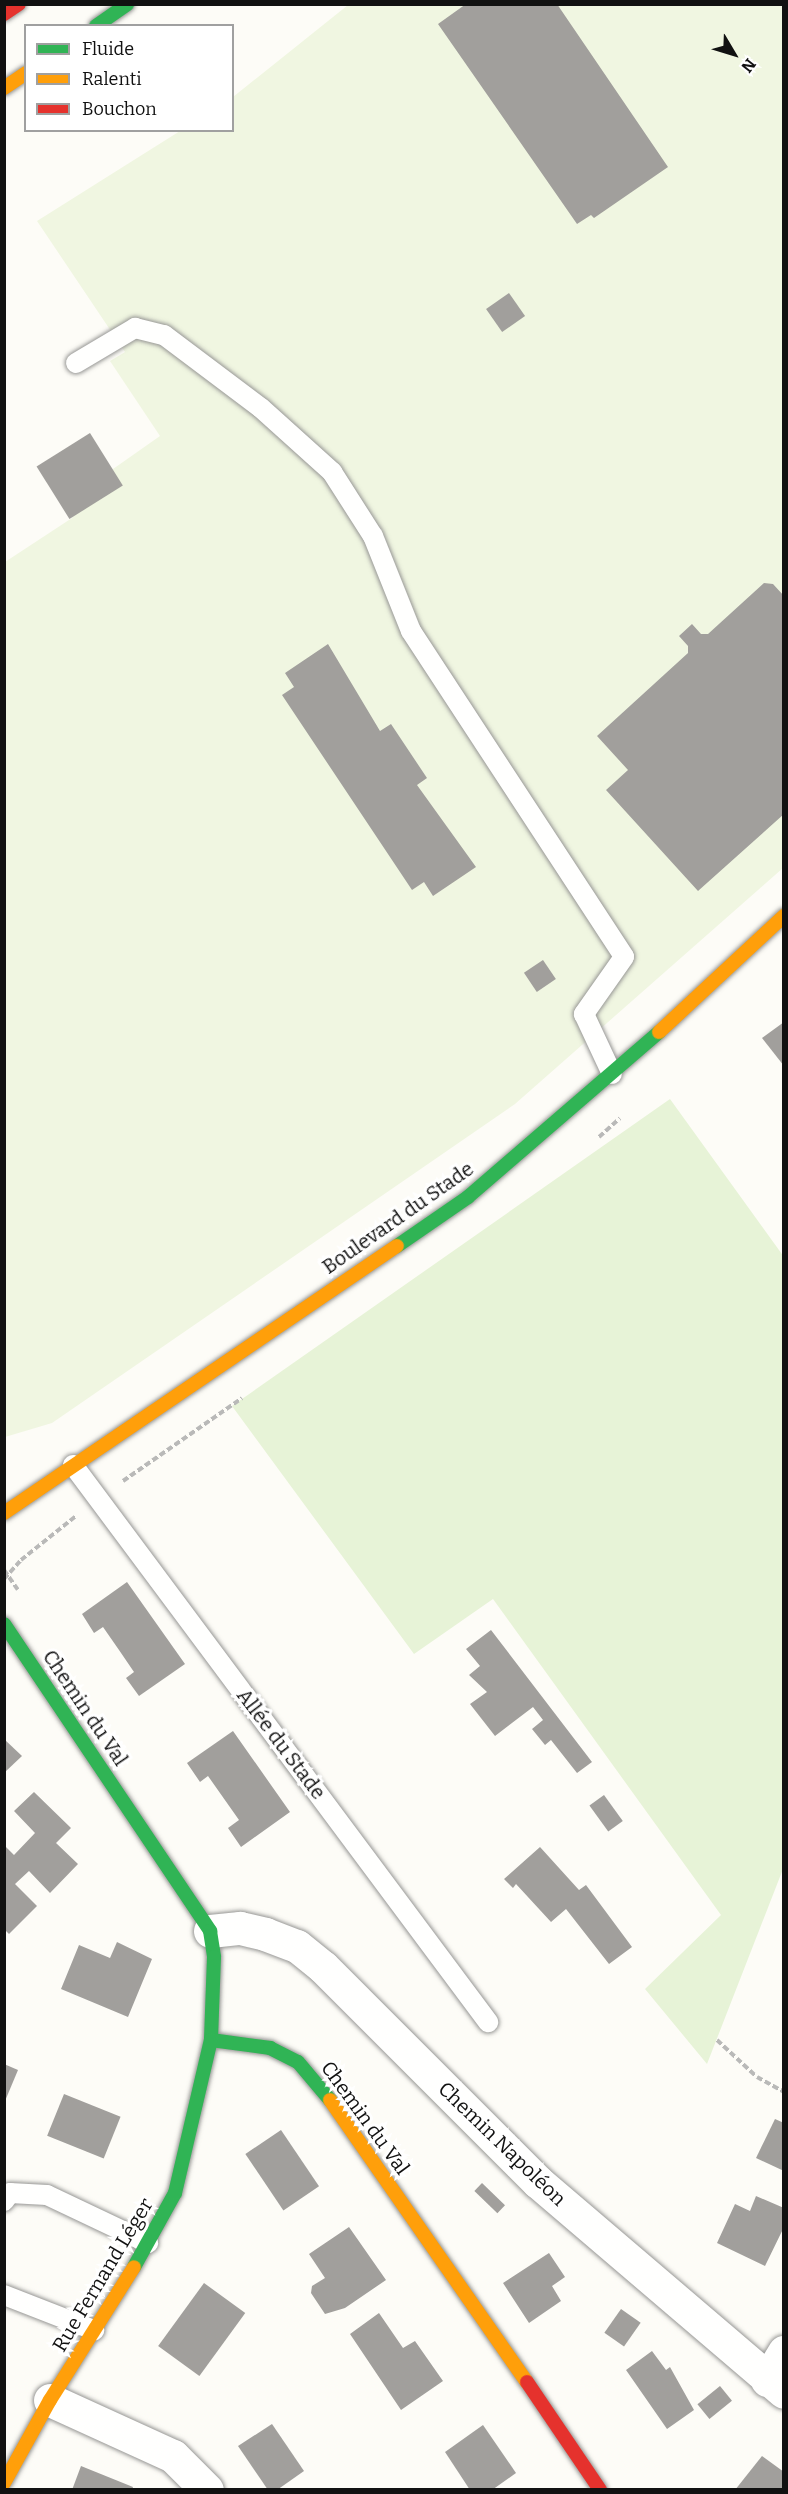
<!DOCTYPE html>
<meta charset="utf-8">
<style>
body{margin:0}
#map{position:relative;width:788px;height:2494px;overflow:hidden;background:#fdfcf7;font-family:Bitter,serif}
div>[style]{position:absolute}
.green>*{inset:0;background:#e7f3d7}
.pitch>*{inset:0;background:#f0f6e1}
.building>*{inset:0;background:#a19f9c;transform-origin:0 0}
.path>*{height:4px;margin-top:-2px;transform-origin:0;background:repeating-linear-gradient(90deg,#b9b9b8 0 6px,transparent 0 9px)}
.roads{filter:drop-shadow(0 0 2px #979795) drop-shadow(0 0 2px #979795)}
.lane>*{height:20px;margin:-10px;padding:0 10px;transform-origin:10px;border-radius:10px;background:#fffffe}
.street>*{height:33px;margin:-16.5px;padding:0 16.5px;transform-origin:16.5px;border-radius:16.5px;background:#fffffe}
.fast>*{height:14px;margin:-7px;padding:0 7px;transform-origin:7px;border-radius:7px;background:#30b455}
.slow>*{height:14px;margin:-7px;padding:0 7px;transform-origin:7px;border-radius:7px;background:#ff9f0a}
.jam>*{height:14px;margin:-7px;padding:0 7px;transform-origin:7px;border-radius:7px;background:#e5322d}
span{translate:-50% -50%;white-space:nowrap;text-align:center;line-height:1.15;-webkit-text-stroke:6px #fff;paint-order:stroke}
.street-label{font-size:20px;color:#111}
.frame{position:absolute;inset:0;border:6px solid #111;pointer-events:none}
.legend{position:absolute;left:24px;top:24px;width:210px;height:108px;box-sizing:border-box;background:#fff;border:2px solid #a0a0a0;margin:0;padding:8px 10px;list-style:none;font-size:18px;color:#111}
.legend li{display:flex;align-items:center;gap:12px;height:30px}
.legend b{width:30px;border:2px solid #a0a0a0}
.north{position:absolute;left:704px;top:24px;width:60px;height:60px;-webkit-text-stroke:4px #fff;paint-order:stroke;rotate:128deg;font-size:16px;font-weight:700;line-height:24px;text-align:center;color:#111}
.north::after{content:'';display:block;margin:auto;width:21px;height:27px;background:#111;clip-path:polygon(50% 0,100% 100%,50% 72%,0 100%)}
</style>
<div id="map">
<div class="green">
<div style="clip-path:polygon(670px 1099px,784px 1257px,783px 1869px,707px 2064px,645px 1989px,721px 1915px,493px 1599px,414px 1654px,232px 1406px)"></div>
</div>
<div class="pitch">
<div style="clip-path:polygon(348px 5px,783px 5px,783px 868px,515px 1104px,52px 1423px,5px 1437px,5px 562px,72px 518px,113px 469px,160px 436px,110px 361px,125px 352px,37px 221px,180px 131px,232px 130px,233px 97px)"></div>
</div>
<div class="building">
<div style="clip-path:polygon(466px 4px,557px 4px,668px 167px,594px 218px,591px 215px,577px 224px,438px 24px)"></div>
<div style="left:509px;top:293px;width:28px;height:28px;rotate:55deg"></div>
<div style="left:90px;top:433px;width:62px;height:63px;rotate:58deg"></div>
<div style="clip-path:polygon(764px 583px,773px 584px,784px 596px,784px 814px,698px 891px,606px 790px,628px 770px,597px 736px,688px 653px,688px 646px,679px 636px,692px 624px,701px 634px,708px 634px)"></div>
<div style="clip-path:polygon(328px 644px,380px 731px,391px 724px,427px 778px,417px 785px,476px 867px,433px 896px,424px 882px,412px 890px,282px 695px,294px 687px,285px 673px)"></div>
<div style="left:543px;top:960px;width:23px;height:23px;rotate:56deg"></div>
<div style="clip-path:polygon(784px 1022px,784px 1066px,762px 1038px)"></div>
<div style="clip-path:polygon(127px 1582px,185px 1664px,139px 1696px,126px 1678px,134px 1672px,119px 1650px,103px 1627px,94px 1633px,82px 1614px)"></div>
<div style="clip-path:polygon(491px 1630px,592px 1762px,577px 1773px,551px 1740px,545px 1745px,532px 1729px,543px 1720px,533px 1707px,495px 1736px,470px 1704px,487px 1692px,469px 1675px,480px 1666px,466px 1649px)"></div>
<div style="clip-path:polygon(233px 1731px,290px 1812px,241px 1847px,228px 1828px,239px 1820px,208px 1776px,200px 1782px,187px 1763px)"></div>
<div style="clip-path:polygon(4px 1739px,22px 1756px,4px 1773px)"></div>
<div style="clip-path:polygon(34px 1792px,71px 1828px,56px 1843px,78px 1864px,50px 1893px,29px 1871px,15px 1884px,37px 1906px,9px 1934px,5px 1930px,5px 1846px,14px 1855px,35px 1833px,14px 1811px)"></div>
<div style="left:604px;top:1795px;width:32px;height:18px;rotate:54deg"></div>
<div style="clip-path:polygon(540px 1847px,579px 1890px,586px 1885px,632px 1947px,609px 1964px,566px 1909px,551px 1922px,516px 1884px,513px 1888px,504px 1879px)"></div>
<div style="clip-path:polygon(117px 1942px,152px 1959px,128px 2017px,61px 1989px,79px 1945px,110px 1958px)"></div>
<div style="clip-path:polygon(4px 2064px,18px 2070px,5px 2101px,4px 2101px)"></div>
<div style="left:64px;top:2094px;width:61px;height:45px;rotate:22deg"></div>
<div style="clip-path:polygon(775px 2119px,784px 2123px,784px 2171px,756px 2158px)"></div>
<div style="left:281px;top:2130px;width:68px;height:43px;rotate:56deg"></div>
<div style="left:482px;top:2183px;width:32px;height:11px;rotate:44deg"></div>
<div style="clip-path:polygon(756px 2196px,784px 2208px,784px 2227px,765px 2266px,717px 2243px,735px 2204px,750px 2211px)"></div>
<div style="clip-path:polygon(349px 2227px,386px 2280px,345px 2308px,325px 2314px,311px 2293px,312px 2286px,325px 2278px,309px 2254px)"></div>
<div style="clip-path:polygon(549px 2253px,565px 2277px,552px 2286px,561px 2301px,529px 2323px,503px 2283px)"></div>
<div style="left:204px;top:2283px;width:51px;height:78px;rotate:36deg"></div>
<div style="left:621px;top:2309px;width:24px;height:29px;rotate:35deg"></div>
<div style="clip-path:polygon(379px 2313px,403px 2348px,415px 2341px,443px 2381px,401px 2410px,350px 2334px)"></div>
<div style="clip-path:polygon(652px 2351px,666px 2370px,670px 2367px,694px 2410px,667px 2429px,626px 2370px)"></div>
<div style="left:720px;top:2386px;width:19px;height:29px;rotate:51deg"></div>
<div style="clip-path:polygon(272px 2424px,304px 2471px,277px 2490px,268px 2490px,238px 2446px)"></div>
<div style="clip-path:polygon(483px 2425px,516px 2473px,492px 2490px,470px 2490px,445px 2452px)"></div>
<div style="clip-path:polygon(762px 2456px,784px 2472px,784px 2490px,735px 2490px)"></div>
<div style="clip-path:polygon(81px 2466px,133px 2487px,132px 2490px,72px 2490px)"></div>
</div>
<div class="path">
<div style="left:599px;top:1137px;width:28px;rotate:-42deg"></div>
<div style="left:123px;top:1481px;width:145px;rotate:-34.9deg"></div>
<div style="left:4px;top:1570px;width:24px;rotate:55deg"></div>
<div style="left:4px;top:1579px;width:25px;rotate:-48deg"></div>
<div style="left:21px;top:1560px;width:70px;rotate:-38.7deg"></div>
<div style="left:717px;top:2040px;width:54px;rotate:42.8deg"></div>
<div style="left:757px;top:2077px;width:31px;rotate:29deg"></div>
</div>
<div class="roads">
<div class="lane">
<div style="left:76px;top:363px;width:69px;rotate:-30.7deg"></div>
<div style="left:135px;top:328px;width:30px;rotate:14deg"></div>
<div style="left:164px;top:335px;width:121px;rotate:37deg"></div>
<div style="left:261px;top:408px;width:96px;rotate:42deg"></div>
<div style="left:332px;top:472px;width:76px;rotate:57.4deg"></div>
<div style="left:373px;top:536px;width:102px;rotate:68.2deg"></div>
<div style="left:411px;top:631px;width:389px;rotate:56.8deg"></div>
<div style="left:624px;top:957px;width:70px;rotate:125.1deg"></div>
<div style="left:584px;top:1014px;width:66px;rotate:65deg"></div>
<div style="left:73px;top:1465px;width:695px;rotate:53.31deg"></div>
<div style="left:4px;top:2201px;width:10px;rotate:-53deg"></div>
<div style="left:10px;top:2193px;width:37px;rotate:3deg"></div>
<div style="left:47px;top:2195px;width:112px;rotate:25.4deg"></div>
<div style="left:4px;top:2295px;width:97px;rotate:21.3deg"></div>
</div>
<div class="street">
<div style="left:210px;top:1931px;width:30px;rotate:-6deg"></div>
<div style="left:240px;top:1928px;width:26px;rotate:13deg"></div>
<div style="left:265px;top:1934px;width:34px;rotate:21deg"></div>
<div style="left:297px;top:1946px;width:33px;rotate:39deg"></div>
<div style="left:323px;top:1967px;width:304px;rotate:45deg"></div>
<div style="left:538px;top:2182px;width:323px;rotate:40.5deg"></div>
<div style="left:767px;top:2380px;width:33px;rotate:-59deg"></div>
<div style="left:50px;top:2400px;width:135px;rotate:24.5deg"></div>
<div style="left:173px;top:2456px;width:48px;rotate:45deg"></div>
</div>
<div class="fast">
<div style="left:96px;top:26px;width:38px;rotate:-35deg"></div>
<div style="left:397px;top:1246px;width:86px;rotate:-34.6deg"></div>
<div style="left:468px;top:1197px;width:252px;rotate:-40.8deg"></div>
<div style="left:4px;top:1624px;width:370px;rotate:56.1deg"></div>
<div style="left:210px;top:1931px;width:26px;rotate:81deg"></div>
<div style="left:214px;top:1957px;width:83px;rotate:92.1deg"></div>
<div style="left:211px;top:2040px;width:60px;rotate:7.7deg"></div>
<div style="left:270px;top:2048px;width:31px;rotate:27deg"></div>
<div style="left:298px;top:2062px;width:50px;rotate:49.9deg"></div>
<div style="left:134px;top:2267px;width:85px;rotate:-61deg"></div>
<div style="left:175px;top:2193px;width:157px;rotate:-76.8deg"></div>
</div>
<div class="slow">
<div style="left:4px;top:88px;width:27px;rotate:-34deg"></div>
<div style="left:659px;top:1032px;width:171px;rotate:-42.9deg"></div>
<div style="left:4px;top:1513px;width:475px;rotate:-34.2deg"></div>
<div style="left:330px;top:2100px;width:344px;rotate:55.1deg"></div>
<div style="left:4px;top:2483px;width:95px;rotate:-61deg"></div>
<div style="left:50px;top:2400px;width:157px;rotate:-57.7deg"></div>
</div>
<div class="jam">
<div style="left:4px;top:14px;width:18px;rotate:-34deg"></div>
<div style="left:527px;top:2382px;width:130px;rotate:55.9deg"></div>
</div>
</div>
<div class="street-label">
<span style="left:398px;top:1218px;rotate:-35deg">Boulevard du Stade</span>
<span style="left:85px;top:1708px;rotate:56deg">Chemin du Val</span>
<span style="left:281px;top:1744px;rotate:53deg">Allée du Stade</span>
<span style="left:365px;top:2118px;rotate:54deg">Chemin du Val</span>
<span style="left:502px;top:2144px;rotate:44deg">Chemin Napoléon</span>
<span style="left:103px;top:2275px;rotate:-59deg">Rue Fernand Léger</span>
</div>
<div class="frame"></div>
<ul class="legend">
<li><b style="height:8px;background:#30b455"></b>Fluide</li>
<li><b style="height:8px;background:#ff9f0a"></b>Ralenti</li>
<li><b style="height:8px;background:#e5322d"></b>Bouchon</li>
</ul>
<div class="north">N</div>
</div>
